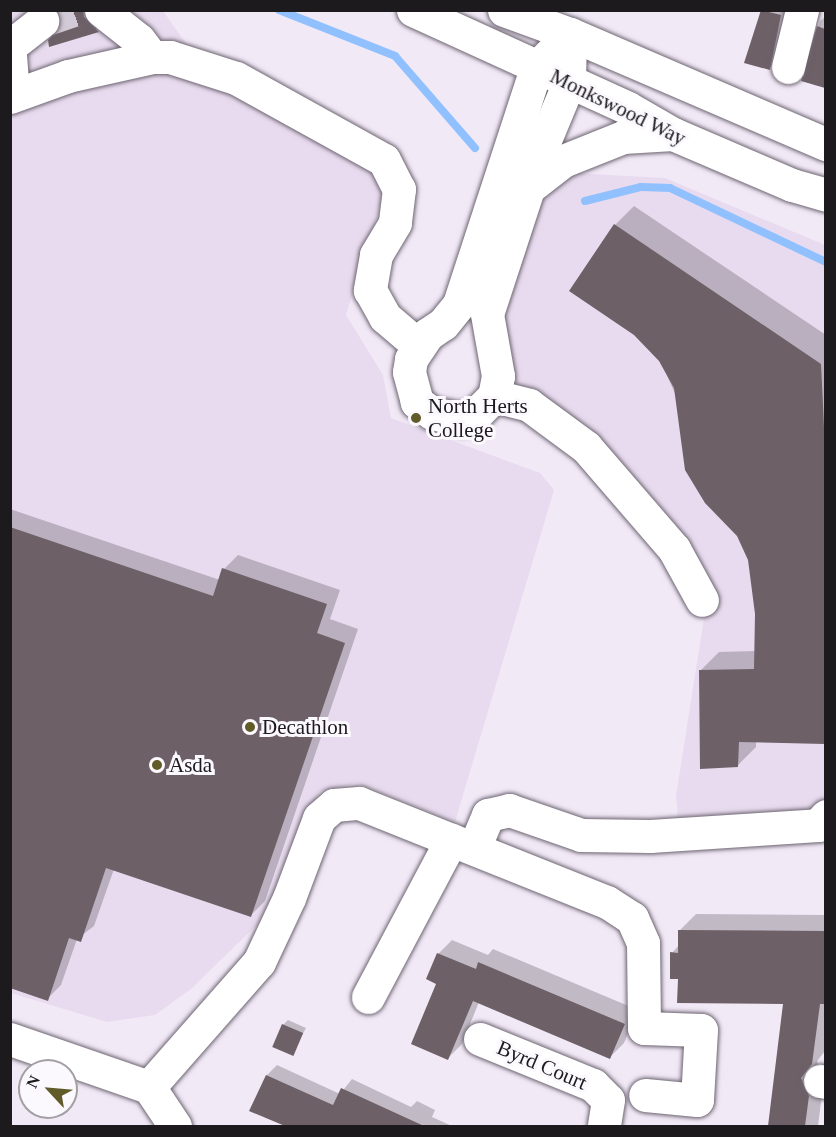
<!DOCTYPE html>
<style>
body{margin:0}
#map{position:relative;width:836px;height:1137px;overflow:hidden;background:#f2e9f7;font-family:Georgia,serif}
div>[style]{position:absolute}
.built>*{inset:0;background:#e8dbef}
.shadow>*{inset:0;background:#0003}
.stream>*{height:8px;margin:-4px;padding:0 4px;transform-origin:4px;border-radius:4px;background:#90c1fe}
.building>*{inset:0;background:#6d6067;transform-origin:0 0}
.minor-tunnel>*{height:33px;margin-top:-16.5px;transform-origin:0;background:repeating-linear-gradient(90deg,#d2cad6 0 33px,transparent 0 49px)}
.roads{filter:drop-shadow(0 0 2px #6d6571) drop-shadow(0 0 2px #6d6571)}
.minor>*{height:33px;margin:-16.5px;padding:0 16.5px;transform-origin:16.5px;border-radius:16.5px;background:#fff}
.major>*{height:33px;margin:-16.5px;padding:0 16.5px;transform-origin:16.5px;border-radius:16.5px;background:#fff}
.dots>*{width:16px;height:16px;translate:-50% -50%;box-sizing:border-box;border:3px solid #fcf9fe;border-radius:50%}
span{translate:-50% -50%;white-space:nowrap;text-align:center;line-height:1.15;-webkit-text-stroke:6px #fcf9fe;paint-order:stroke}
.street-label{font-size:21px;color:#1d1a1e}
.poi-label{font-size:21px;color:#1d1a1e}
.left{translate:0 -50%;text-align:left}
.frame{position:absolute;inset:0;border:12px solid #1d1a1e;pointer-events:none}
.north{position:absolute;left:18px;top:1059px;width:60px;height:60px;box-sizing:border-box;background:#fcf9fe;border:2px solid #a3a0a4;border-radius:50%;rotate:296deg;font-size:16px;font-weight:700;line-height:24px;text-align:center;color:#1d1a1e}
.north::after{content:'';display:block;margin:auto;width:21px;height:27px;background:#605b28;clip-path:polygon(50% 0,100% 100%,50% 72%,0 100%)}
</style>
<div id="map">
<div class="built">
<div style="clip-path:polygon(10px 11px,163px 11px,200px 63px,375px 159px,383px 197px,346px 315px,383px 375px,391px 418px,540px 473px,554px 490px,455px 822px,356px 783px,319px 792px,262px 920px,191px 989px,155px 1015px,107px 1022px,11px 993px)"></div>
<div style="clip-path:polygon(573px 173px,665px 178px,825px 245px,825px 823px,678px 819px,676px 796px,706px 605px,674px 538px,527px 413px,497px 324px,532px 206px)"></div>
</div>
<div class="shadow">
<div style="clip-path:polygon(57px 10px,87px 10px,102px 27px,50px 45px,61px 29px,62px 17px)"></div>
<div style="clip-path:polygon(762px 10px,785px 11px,774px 64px,769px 68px)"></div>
<div style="clip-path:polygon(826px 16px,826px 81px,822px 85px,803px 80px,820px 21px)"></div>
<div style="clip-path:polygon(634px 206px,826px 335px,826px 742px,756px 741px,756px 747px,737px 766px,700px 671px,719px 652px,756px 651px,756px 614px,749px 559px,660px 360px,635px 334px,571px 291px,615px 225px)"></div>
<div style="clip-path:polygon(10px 509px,220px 580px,224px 569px,238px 555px,340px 590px,330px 619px,358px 629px,265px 901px,251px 915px,114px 869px,94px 926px,77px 939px,61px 985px,47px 999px,10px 986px)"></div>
<div style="clip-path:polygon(696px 914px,826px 915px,826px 1050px,817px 1061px,824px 1079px,818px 1126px,769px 1126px,785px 1002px,679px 978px,672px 953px,679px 945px,680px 930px)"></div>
<div style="clip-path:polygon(452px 940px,488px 955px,493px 949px,638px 1010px,624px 1043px,610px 1057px,479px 1002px,462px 1044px,448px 1058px,438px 954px)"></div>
<div style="clip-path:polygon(288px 1020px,306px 1028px,292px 1054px,283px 1025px)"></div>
<div style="clip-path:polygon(277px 1065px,340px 1094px,352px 1079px,411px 1107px,417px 1101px,435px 1110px,432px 1117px,452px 1126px,286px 1126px,251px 1110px,267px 1075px)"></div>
</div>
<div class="stream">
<div style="left:279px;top:10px;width:125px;rotate:21.6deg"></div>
<div style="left:395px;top:56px;width:122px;rotate:49deg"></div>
<div style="left:585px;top:201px;width:58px;rotate:-14deg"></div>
<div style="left:641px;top:187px;width:29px;rotate:2deg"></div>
<div style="left:670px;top:188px;width:173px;rotate:25.4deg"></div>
</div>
<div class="building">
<div style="clip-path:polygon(57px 10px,83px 10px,84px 17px,99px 32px,49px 47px,48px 40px,60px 27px)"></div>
<div style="clip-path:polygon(761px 10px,781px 15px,770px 70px,744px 63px)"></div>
<div style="clip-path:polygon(817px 26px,825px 29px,825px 88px,801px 81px)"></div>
<div style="clip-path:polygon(614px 224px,821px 364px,825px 448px,825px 744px,739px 742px,738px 767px,700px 769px,699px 670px,754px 669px,755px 614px,748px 560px,737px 536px,705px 503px,685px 470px,674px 388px,659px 361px,634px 335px,569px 291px)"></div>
<div style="clip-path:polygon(10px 527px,213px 596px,222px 568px,327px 604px,317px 633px,345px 643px,251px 917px,106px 868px,81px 942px,69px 938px,48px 1001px,10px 988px)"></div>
<div style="clip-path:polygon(678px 930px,825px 931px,825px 1004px,820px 1004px,812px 1064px,801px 1078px,809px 1096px,805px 1126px,768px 1126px,783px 1004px,677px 1003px,678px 979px,670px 979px,670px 952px,678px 953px)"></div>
<div style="clip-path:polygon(437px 953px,476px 969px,478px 962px,625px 1024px,610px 1059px,473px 1001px,448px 1060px,411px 1044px,436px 984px,426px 979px)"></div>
<div style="left:282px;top:1024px;width:23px;height:25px;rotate:23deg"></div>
<div style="clip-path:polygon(266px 1075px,333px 1105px,341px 1088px,424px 1126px,285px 1126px,249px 1111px)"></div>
</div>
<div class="minor-tunnel">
<div style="left:42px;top:21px;width:34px;rotate:-19deg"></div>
</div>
<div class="roads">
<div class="minor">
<div style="left:101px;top:10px;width:48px;rotate:38.3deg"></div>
<div style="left:139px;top:40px;width:21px;rotate:53deg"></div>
<div style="left:570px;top:34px;width:48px;rotate:91.2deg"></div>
<div style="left:569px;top:82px;width:76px;rotate:112.5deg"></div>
<div style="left:540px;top:152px;width:170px;rotate:108.1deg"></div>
<div style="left:487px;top:314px;width:63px;rotate:79.9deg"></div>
<div style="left:498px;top:376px;width:20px;rotate:101deg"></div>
<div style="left:494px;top:396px;width:24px;rotate:135deg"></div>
<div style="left:477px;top:413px;width:16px;rotate:158deg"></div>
<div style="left:462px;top:419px;width:31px;rotate:-169deg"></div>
<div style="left:432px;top:413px;width:19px;rotate:-144deg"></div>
<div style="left:417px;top:402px;width:31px;rotate:-105deg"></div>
<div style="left:409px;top:372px;width:13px;rotate:-81deg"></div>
<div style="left:411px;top:359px;width:30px;rotate:-56deg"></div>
<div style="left:428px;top:334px;width:18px;rotate:-34deg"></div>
<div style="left:443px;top:324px;width:26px;rotate:-51deg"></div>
<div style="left:459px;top:304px;width:248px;rotate:-71.9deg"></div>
<div style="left:536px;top:68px;width:48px;rotate:-45deg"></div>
<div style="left:10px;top:46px;width:41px;rotate:-38deg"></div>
<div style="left:10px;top:55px;width:40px;rotate:85.7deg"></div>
<div style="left:788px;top:67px;width:59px;rotate:-76.2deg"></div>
<div style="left:10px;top:97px;width:62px;rotate:-19.9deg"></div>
<div style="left:68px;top:76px;width:86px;rotate:-12.7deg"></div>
<div style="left:152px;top:57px;width:18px"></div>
<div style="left:170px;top:57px;width:69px;rotate:17.7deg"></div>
<div style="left:236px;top:78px;width:169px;rotate:29deg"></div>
<div style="left:384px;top:160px;width:33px;rotate:63deg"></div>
<div style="left:399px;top:189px;width:34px;rotate:97deg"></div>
<div style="left:395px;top:223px;width:37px;rotate:121deg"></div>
<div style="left:376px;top:255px;width:36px;rotate:100deg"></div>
<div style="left:370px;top:290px;width:31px;rotate:61deg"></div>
<div style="left:385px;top:317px;width:45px;rotate:40.5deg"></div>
<div style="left:527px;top:189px;width:46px;rotate:-37.9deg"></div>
<div style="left:563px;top:161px;width:65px;rotate:-21.8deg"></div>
<div style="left:623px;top:137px;width:50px;rotate:-3.4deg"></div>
<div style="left:494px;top:396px;width:36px;rotate:14deg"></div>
<div style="left:529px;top:405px;width:71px;rotate:36.4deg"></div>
<div style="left:586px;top:447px;width:135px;rotate:49.2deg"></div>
<div style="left:674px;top:549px;width:58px;rotate:61.2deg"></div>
<div style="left:474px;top:848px;width:36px;rotate:-67deg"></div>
<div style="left:488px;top:815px;width:22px;rotate:-13deg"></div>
<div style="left:509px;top:810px;width:76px;rotate:19.1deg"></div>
<div style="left:581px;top:835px;width:69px;rotate:0.8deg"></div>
<div style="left:650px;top:836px;width:168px;rotate:-3.7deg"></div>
<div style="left:818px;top:825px;width:12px;rotate:-48deg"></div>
<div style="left:368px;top:997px;width:178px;rotate:-62.1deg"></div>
<div style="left:480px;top:1039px;width:122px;rotate:22.2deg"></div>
<div style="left:593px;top:1085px;width:21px;rotate:45deg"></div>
<div style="left:608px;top:1100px;width:26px;rotate:99deg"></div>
<div style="left:820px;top:1081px;width:6px;rotate:9deg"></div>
<div style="left:149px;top:1087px;width:167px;rotate:-48.7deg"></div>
<div style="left:259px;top:962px;width:71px;rotate:-64.9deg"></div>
<div style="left:289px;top:898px;width:85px;rotate:-69.4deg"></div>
<div style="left:319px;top:818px;width:20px;rotate:-41deg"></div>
<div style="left:334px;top:805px;width:25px;rotate:-5deg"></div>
<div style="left:359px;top:803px;width:267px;rotate:21.8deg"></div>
<div style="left:607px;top:902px;width:30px;rotate:33deg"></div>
<div style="left:632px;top:918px;width:27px;rotate:66deg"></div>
<div style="left:643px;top:943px;width:85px;rotate:89.3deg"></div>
<div style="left:644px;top:1028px;width:57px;rotate:2deg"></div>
<div style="left:701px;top:1030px;width:70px;rotate:93.3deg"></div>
<div style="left:697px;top:1100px;width:52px;rotate:-174.5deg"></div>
</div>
<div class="major">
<div style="left:413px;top:10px;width:236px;rotate:24.5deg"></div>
<div style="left:628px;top:108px;width:52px;rotate:30deg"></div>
<div style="left:673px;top:134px;width:129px;rotate:23.2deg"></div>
<div style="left:792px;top:185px;width:35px;rotate:16deg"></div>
<div style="left:504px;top:10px;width:70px;rotate:20deg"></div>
<div style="left:570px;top:34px;width:279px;rotate:23.3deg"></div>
<div style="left:10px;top:1039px;width:147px;rotate:19.1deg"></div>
<div style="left:149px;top:1087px;width:47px;rotate:56.3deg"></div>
</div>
</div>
<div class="dots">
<div style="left:416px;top:418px;background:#605b28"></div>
<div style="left:250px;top:727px;background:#605b28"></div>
<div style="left:157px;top:765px;background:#605b28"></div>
</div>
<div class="street-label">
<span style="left:618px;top:107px;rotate:26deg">Monkswood Way</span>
<span style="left:542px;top:1065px;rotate:23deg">Byrd Court</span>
</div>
<div class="poi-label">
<span class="left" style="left:428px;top:418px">North Herts<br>College</span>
<span class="left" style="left:262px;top:727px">Decathlon</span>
<span class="left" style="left:169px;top:765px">Asda</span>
</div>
<div class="frame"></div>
<div class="north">N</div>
</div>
